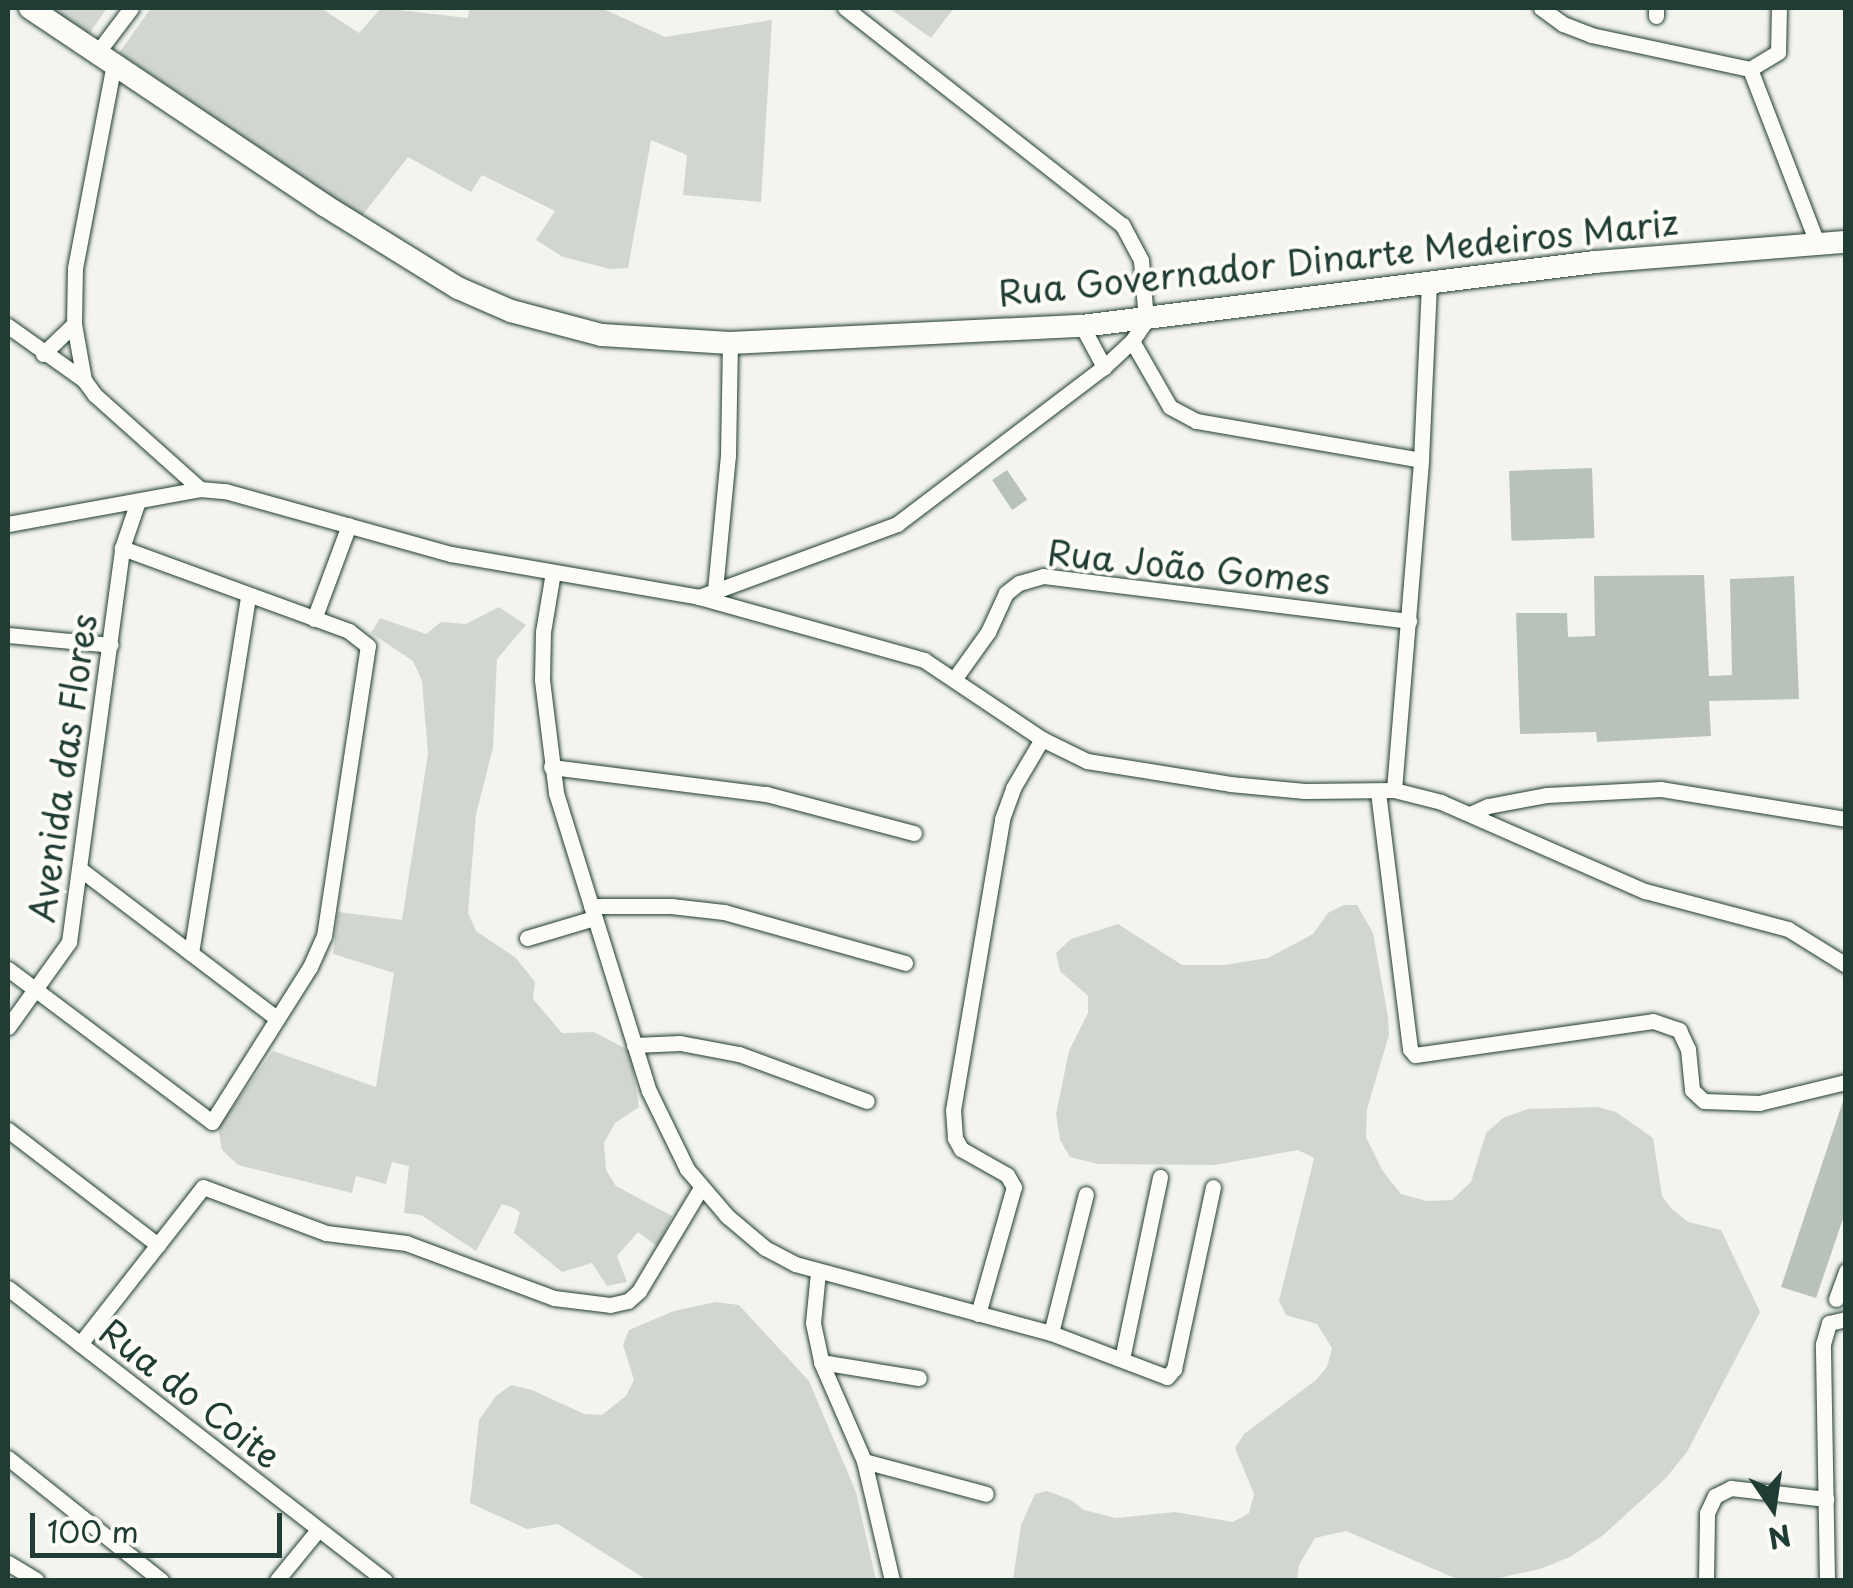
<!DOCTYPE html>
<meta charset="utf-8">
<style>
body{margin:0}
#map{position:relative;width:1853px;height:1588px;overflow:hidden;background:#f4f4ef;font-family:"Playpen Sans",sans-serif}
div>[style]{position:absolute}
.green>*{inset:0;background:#d1d6d1}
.building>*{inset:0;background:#b9c1bb;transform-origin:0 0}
.roads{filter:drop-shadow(0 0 2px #1f3d34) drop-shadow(0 0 2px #1f3d34)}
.minor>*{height:15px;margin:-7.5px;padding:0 7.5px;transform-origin:7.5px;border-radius:7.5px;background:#fdfcf7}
.secondary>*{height:22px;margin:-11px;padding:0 11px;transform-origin:11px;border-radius:11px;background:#fdfcf7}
span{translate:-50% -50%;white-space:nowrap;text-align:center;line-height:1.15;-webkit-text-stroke:8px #fdfcf7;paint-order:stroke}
.street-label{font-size:35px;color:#1f3d34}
.frame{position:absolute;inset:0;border:10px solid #1f3d34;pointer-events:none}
.north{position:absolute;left:1723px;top:1458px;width:100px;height:100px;-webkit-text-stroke:8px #fdfcf7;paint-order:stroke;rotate:167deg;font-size:28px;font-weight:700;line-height:40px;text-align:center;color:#1f3d34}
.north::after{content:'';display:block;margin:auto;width:35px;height:45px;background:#1f3d34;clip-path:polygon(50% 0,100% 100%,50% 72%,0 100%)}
.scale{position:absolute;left:30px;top:1513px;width:252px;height:45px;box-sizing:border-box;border:5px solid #1f3d34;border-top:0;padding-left:12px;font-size:30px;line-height:35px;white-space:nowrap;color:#1f3d34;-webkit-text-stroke:8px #fdfcf7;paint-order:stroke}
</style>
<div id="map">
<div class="green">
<div style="clip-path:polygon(40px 8px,107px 8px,87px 37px)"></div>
<div style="clip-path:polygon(151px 8px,321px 8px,359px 33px,381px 8px,468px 18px,469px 8px,601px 8px,665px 37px,772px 20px,761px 202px,683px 195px,687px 155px,651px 140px,628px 268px,610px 269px,563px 257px,536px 240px,555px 211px,482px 175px,471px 192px,408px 157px,361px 217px,119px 53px)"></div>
<div style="clip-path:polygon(889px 8px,954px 8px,931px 38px)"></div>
<div style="clip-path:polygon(499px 607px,526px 625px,497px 659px,493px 748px,476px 814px,468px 913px,476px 931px,516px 958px,535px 982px,533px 999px,562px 1033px,594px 1032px,630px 1051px,639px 1107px,615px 1123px,604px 1143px,606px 1170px,616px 1186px,672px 1216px,658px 1247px,638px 1232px,617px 1256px,627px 1282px,607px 1286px,592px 1263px,562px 1272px,514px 1233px,520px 1212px,512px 1207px,502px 1204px,476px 1251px,421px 1215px,404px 1213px,409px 1166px,392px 1162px,386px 1184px,356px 1176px,352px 1193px,238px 1165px,222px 1150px,218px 1128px,273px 1051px,376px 1087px,394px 973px,333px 954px,338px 912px,402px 920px,428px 754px,422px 681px,413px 661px,371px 633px,380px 618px,426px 634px,441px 622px,466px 624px)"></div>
<div style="clip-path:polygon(1344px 905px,1357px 905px,1373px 933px,1388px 1017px,1389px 1035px,1367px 1109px,1366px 1137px,1382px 1170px,1401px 1194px,1427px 1201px,1452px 1200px,1471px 1182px,1486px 1133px,1503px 1118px,1528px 1109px,1598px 1107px,1616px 1112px,1653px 1138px,1662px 1196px,1672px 1209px,1688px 1222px,1721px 1230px,1760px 1312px,1687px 1452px,1665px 1479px,1602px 1536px,1570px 1557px,1540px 1569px,1490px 1580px,1457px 1579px,1346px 1531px,1315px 1538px,1299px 1565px,1297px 1580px,1013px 1580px,1021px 1525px,1035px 1494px,1047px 1491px,1071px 1500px,1084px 1510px,1116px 1518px,1175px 1512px,1233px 1522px,1249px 1513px,1254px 1494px,1235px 1448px,1244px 1434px,1316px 1380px,1327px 1367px,1332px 1348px,1317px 1324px,1286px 1315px,1279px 1301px,1314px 1158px,1298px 1150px,1215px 1165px,1098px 1164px,1070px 1157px,1060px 1140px,1056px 1114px,1069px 1051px,1088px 1013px,1088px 996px,1060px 971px,1056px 953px,1071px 939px,1118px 924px,1182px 965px,1224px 965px,1268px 958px,1313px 934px,1328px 913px)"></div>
<div style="clip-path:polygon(716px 1302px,739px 1305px,809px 1381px,856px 1492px,876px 1580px,647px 1580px,558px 1524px,527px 1529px,470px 1503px,479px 1420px,496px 1396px,511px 1385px,532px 1390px,584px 1414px,602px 1415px,626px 1396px,634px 1380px,623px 1345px,629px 1330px,674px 1311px)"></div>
</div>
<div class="building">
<div style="left:1592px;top:468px;width:70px;height:83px;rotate:88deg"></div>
<div style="left:1007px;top:470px;width:36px;height:18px;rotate:56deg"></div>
<div style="clip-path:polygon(1704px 575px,1709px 676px,1732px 675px,1730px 579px,1794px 576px,1799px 699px,1709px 701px,1711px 736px,1597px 742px,1596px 732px,1520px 734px,1516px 613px,1567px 613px,1568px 637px,1595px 636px,1594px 576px)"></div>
<div style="clip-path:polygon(1843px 1101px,1846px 1210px,1816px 1298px,1781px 1287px)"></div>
</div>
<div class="roads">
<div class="minor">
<div style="left:1541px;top:8px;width:27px;rotate:36deg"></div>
<div style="left:1563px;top:24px;width:30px;rotate:21deg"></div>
<div style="left:1591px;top:35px;width:163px;rotate:12.1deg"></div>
<div style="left:1656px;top:16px;width:8px;rotate:-90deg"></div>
<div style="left:97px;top:53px;width:56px;rotate:-52.9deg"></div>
<div style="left:1750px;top:69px;width:189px;rotate:68.9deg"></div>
<div style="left:1750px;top:69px;width:33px;rotate:-31deg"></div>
<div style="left:1778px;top:52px;width:44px;rotate:-88.7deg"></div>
<div style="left:8px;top:326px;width:93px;rotate:35.4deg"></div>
<div style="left:84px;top:380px;width:19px;rotate:54deg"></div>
<div style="left:95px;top:395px;width:141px;rotate:41.8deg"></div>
<div style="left:1082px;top:326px;width:47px;rotate:61.8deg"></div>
<div style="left:1132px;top:341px;width:76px;rotate:60.1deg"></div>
<div style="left:1170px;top:407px;width:30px;rotate:28deg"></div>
<div style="left:1196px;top:421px;width:228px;rotate:9.8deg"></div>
<div style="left:43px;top:354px;width:43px;rotate:-44.1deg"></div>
<div style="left:84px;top:380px;width:57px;rotate:-100.1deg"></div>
<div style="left:74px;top:324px;width:56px;rotate:-89deg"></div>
<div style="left:75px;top:268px;width:208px;rotate:-79.2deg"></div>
<div style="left:8px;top:524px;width:195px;rotate:-10.3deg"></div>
<div style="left:200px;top:489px;width:25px;rotate:5deg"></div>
<div style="left:225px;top:491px;width:235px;rotate:15.6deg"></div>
<div style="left:451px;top:554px;width:252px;rotate:9.8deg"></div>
<div style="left:699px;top:597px;width:234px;rotate:15.6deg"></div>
<div style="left:924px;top:660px;width:142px;rotate:33.8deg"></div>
<div style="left:1042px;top:739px;width:50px;rotate:26.1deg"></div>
<div style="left:1087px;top:761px;width:145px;rotate:9.1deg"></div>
<div style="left:1230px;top:784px;width:75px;rotate:5.3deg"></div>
<div style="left:1305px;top:791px;width:89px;rotate:-0.6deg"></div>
<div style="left:1394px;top:790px;width:49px;rotate:14.3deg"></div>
<div style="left:1441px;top:802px;width:223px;rotate:23.6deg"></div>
<div style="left:1645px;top:891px;width:148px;rotate:14.9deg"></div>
<div style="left:1788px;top:929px;width:68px;rotate:31.8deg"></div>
<div style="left:553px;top:572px;width:61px;rotate:99.5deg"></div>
<div style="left:543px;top:632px;width:48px;rotate:91.2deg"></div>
<div style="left:542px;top:680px;width:114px;rotate:82.9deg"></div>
<div style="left:556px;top:793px;width:312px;rotate:72.7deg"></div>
<div style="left:649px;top:1091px;width:87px;rotate:64deg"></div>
<div style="left:687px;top:1169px;width:62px;rotate:49.6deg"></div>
<div style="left:727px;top:1216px;width:50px;rotate:40.1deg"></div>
<div style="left:765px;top:1248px;width:34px;rotate:28deg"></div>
<div style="left:795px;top:1264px;width:265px;rotate:15.1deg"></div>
<div style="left:1051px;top:1333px;width:124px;rotate:20.8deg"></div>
<div style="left:1167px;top:1377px;width:11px;rotate:-49deg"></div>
<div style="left:1174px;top:1369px;width:186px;rotate:-77.9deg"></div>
<div style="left:715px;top:590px;width:136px;rotate:-84.5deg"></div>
<div style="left:728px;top:455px;width:112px;rotate:-89deg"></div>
<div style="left:699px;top:597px;width:211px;rotate:-20.2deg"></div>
<div style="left:897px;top:524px;width:260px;rotate:-37.2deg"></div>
<div style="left:1104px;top:367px;width:38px;rotate:-43deg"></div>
<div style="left:1132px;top:341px;width:25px;rotate:-56deg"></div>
<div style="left:1146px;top:320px;width:60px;rotate:-94.8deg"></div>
<div style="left:1141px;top:260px;width:40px;rotate:-118deg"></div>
<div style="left:1122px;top:225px;width:352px;rotate:-141.9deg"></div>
<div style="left:314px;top:619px;width:100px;rotate:-69.6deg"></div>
<div style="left:8px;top:635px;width:103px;rotate:5.5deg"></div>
<div style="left:955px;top:678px;width:57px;rotate:-54.3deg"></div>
<div style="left:988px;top:632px;width:43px;rotate:-65.2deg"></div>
<div style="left:1006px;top:593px;width:16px;rotate:-38deg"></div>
<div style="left:1019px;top:583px;width:25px;rotate:-16deg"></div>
<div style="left:1043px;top:576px;width:369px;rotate:7deg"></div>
<div style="left:551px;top:767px;width:217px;rotate:7.2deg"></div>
<div style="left:766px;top:794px;width:153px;rotate:14.8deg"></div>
<div style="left:1394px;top:790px;width:331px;rotate:-85.3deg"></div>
<div style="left:1421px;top:460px;width:176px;rotate:-87.4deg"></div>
<div style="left:1378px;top:792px;width:259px;rotate:82.9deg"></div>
<div style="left:1410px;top:1049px;width:8px;rotate:50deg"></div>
<div style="left:1415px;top:1055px;width:240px;rotate:-8.1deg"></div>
<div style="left:1653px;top:1021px;width:28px;rotate:19deg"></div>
<div style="left:1679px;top:1030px;width:21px;rotate:65deg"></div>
<div style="left:1688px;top:1049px;width:41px;rotate:84.4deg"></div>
<div style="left:1692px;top:1090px;width:16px;rotate:43deg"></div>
<div style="left:1704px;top:1101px;width:55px;rotate:2.1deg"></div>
<div style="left:1759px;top:1103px;width:89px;rotate:-13.6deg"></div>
<div style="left:1472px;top:813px;width:17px;rotate:-24deg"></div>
<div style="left:1488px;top:806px;width:60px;rotate:-10.6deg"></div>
<div style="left:1547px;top:795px;width:114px;rotate:-3deg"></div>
<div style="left:1661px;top:789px;width:187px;rotate:9.2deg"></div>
<div style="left:80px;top:869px;width:246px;rotate:37.2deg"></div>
<div style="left:591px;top:906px;width:80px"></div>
<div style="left:671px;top:906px;width:53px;rotate:6.5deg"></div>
<div style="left:724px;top:912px;width:188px;rotate:15.7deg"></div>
<div style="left:527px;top:938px;width:70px;rotate:-16.6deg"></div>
<div style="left:191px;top:953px;width:361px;rotate:-80.9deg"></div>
<div style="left:8px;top:969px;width:255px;rotate:36.9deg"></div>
<div style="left:212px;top:1122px;width:183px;rotate:-57.7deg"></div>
<div style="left:310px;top:967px;width:34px;rotate:-66deg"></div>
<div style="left:324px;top:936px;width:293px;rotate:-81.4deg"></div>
<div style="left:368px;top:646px;width:24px;rotate:-142deg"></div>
<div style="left:349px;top:631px;width:242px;rotate:-159.9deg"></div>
<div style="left:8px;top:1027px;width:105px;rotate:-54.3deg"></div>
<div style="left:69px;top:942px;width:398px;rotate:-82.3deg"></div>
<div style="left:122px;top:548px;width:50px;rotate:-71.2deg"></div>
<div style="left:634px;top:1045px;width:46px;rotate:-2.5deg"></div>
<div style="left:680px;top:1043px;width:60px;rotate:10.6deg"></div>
<div style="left:739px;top:1054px;width:136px;rotate:20.2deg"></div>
<div style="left:8px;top:1130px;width:189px;rotate:37.5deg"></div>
<div style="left:818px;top:1272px;width:51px;rotate:95.6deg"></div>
<div style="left:813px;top:1323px;width:40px;rotate:78deg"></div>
<div style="left:821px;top:1362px;width:108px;rotate:66.5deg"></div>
<div style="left:864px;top:1461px;width:122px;rotate:76.8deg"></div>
<div style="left:8px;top:1288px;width:477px;rotate:37.8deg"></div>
<div style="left:1836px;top:1299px;width:30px;rotate:-70deg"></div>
<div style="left:978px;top:1314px;width:132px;rotate:-74.2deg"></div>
<div style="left:1014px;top:1187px;width:14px;rotate:-120deg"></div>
<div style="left:1007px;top:1175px;width:53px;rotate:-150.5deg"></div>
<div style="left:961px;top:1149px;width:13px;rotate:-119deg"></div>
<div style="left:955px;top:1138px;width:28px;rotate:-94deg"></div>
<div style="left:953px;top:1110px;width:295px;rotate:-80.4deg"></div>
<div style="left:1002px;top:819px;width:33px;rotate:-70deg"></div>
<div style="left:1013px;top:788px;width:57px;rotate:-59.4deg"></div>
<div style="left:1051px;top:1333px;width:143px;rotate:-75.9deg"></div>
<div style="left:80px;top:1344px;width:199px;rotate:-51.9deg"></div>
<div style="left:203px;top:1187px;width:131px;rotate:20.5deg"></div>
<div style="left:326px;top:1233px;width:81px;rotate:7.1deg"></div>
<div style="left:406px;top:1243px;width:158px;rotate:20.4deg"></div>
<div style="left:554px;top:1298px;width:56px;rotate:7.1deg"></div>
<div style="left:610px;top:1305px;width:18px;rotate:-13deg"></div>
<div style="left:628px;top:1301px;width:15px;rotate:-42deg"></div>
<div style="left:639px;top:1291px;width:120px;rotate:-59deg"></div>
<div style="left:1122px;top:1359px;width:186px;rotate:-78.2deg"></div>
<div style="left:821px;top:1362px;width:99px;rotate:9.3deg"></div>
<div style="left:8px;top:1458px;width:196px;rotate:38.6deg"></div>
<div style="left:864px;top:1461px;width:126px;rotate:15.1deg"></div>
<div style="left:8px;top:1563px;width:33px;rotate:31deg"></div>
<div style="left:277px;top:1580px;width:63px;rotate:-50.8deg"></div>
<div style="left:1706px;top:1580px;width:67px;rotate:-89.1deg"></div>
<div style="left:1707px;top:1513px;width:19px;rotate:-65deg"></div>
<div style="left:1715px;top:1496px;width:18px;rotate:-27deg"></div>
<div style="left:1731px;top:1488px;width:96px;rotate:6.6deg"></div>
<div style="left:1827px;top:1580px;width:236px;rotate:-91deg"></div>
<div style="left:1823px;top:1344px;width:22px;rotate:-74deg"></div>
<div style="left:1829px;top:1323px;width:17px;rotate:-13deg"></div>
</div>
<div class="secondary">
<div style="left:30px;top:8px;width:354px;rotate:33.8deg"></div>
<div style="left:324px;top:205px;width:158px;rotate:31.8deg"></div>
<div style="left:458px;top:288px;width:58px;rotate:23.5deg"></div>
<div style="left:511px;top:311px;width:94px;rotate:14.8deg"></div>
<div style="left:602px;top:335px;width:128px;rotate:3.6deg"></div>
<div style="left:730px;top:343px;width:352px;rotate:-2.8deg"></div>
<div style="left:1082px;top:326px;width:517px;rotate:-7.11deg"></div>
<div style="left:1595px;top:262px;width:252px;rotate:-4.6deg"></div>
</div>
</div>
<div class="street-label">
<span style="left:1338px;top:257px;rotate:-6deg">Rua Governador Dinarte Medeiros Mariz</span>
<span style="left:1189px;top:566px;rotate:6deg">Rua João Gomes</span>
<span style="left:62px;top:768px;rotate:-82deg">Avenida das Flores</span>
<span style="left:191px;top:1393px;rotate:38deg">Rua do Coite</span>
</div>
<div class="frame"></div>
<div class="north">N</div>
<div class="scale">100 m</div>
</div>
